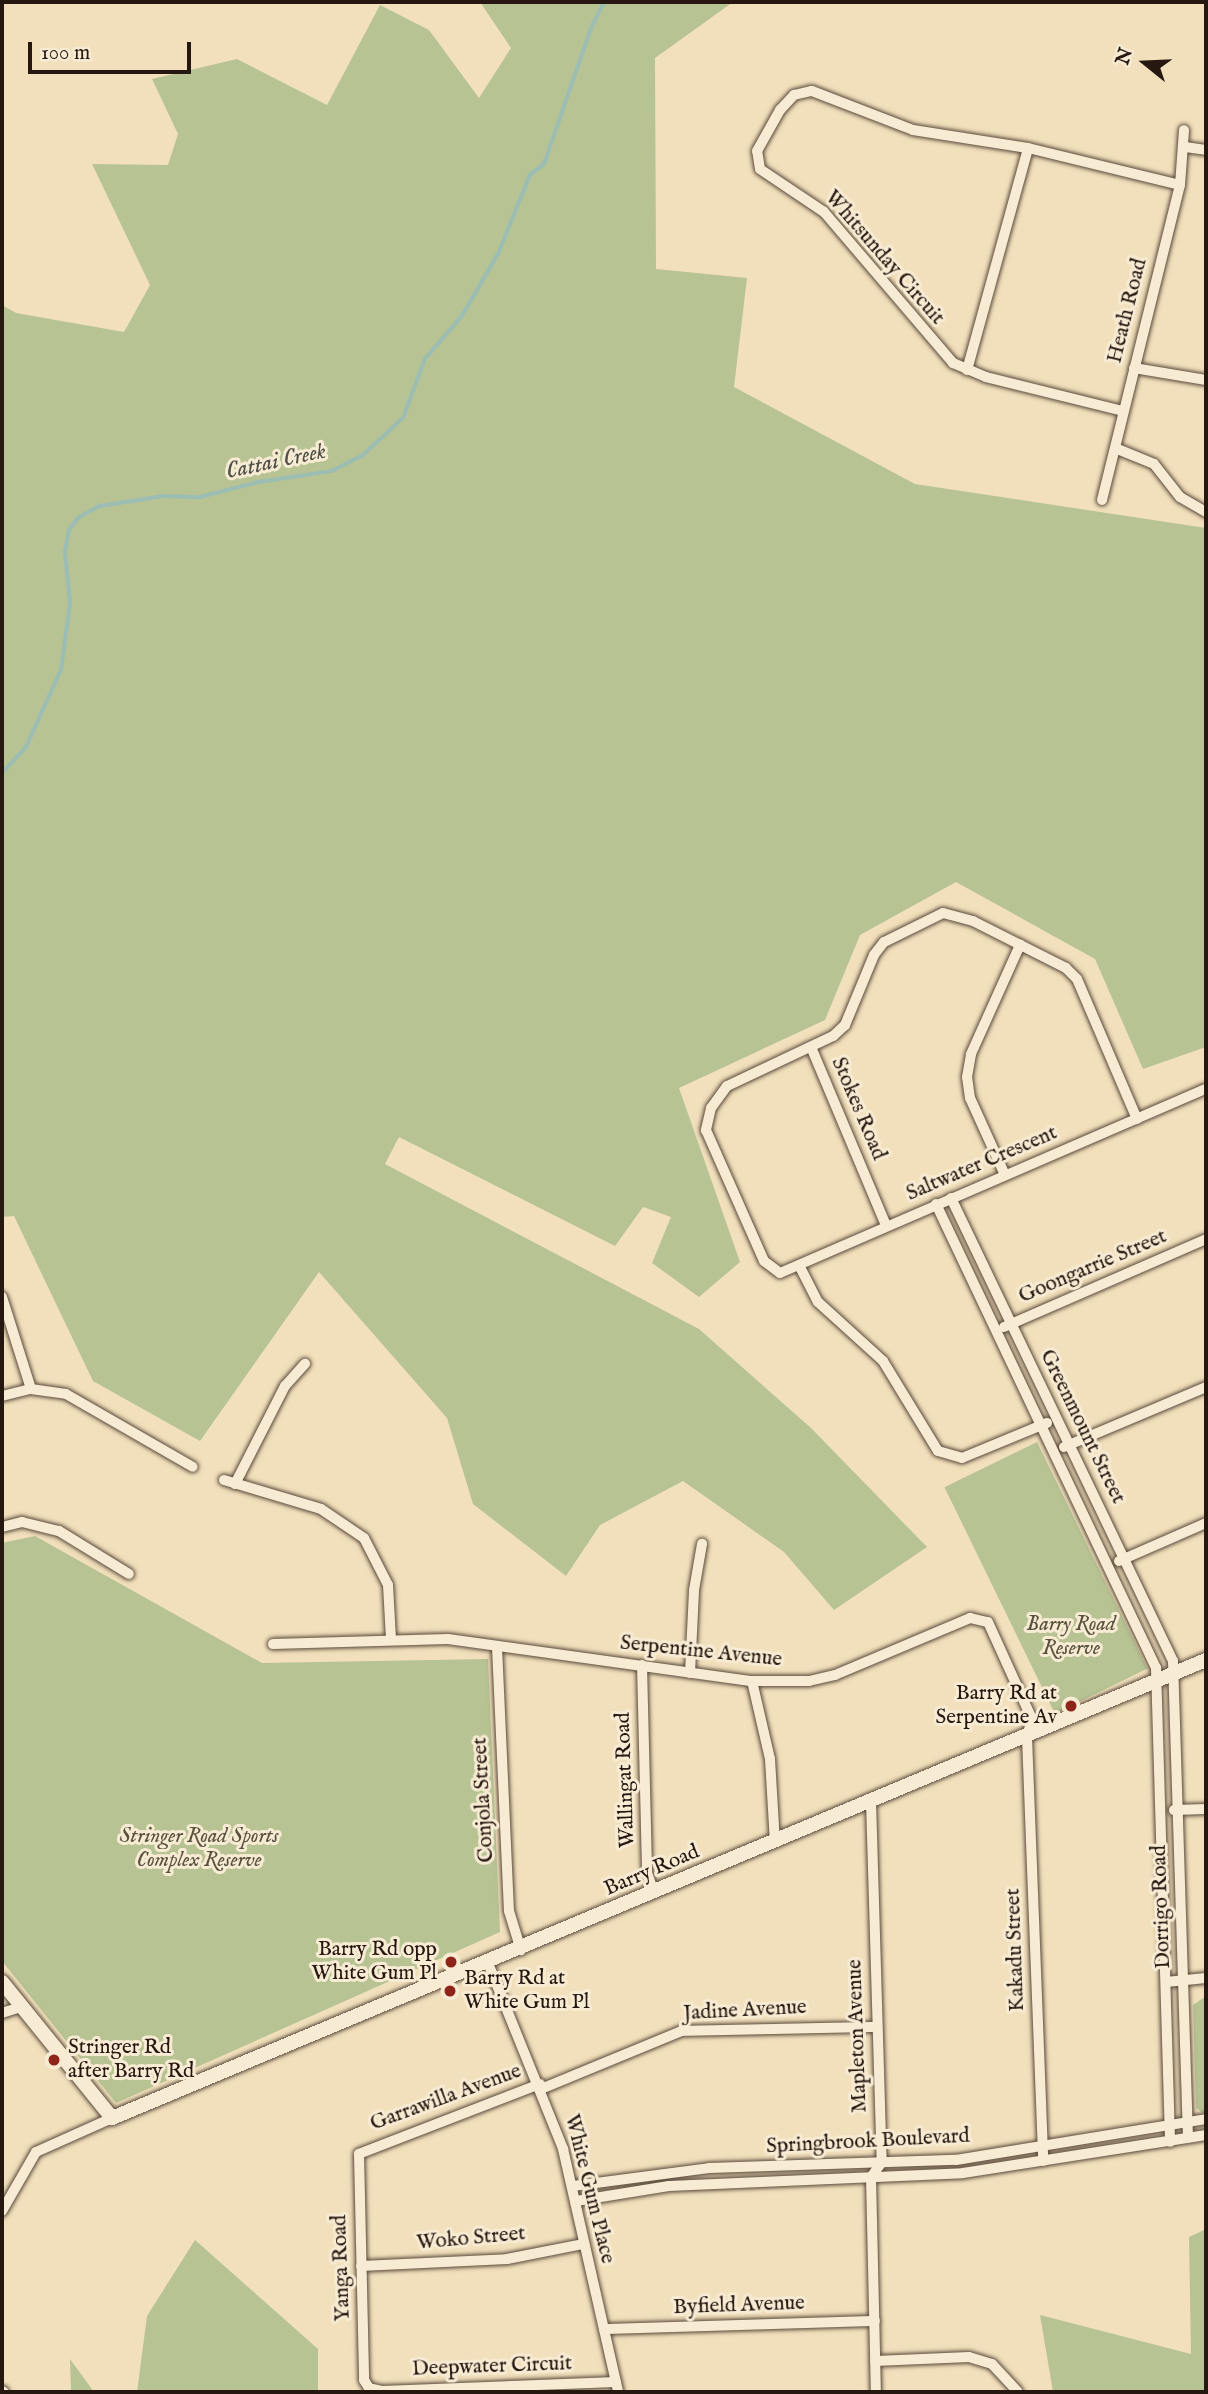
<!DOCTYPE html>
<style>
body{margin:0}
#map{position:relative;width:1208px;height:2394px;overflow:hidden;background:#f2e0bc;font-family:"IM FELL English",serif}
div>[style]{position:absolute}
.green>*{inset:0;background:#b7c393;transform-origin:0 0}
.stream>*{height:3.5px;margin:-1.75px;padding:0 1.75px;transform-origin:1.75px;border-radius:1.75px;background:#9bbdb4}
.roads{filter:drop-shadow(0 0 2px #59493b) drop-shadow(0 0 2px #59493b)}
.street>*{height:10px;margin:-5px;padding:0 5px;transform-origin:5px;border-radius:5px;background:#f7ebd3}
.secondary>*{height:14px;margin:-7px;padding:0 7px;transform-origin:7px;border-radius:7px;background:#f7ebd3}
.dots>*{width:19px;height:19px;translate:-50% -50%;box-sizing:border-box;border:4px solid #f7ebd3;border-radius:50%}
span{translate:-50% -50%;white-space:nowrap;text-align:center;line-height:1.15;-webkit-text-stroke:6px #f7ebd3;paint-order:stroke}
.street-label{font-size:21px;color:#261710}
.park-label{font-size:21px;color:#59533e;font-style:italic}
.poi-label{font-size:21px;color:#261710}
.right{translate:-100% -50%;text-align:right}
.left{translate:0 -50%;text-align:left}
.water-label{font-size:23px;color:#4f5149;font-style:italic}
.frame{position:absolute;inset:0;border:4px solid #261710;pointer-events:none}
.north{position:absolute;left:1110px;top:28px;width:70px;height:70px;-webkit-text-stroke:5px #f7ebd3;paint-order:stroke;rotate:288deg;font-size:19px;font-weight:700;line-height:28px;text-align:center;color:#261710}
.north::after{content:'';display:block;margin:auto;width:24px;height:32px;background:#261710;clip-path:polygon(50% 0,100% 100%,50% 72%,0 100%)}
.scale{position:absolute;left:28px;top:42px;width:163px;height:32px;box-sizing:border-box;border:4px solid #261710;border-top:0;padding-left:9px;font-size:21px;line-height:24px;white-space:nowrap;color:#261710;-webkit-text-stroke:5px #f7ebd3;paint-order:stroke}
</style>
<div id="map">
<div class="green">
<div style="clip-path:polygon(480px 2px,733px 2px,655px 58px,656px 269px,747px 278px,734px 387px,915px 484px,1206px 528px,1206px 1047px,1143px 1069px,1095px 959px,956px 882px,860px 935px,825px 1020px,679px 1088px,740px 1262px,699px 1297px,652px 1263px,671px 1217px,643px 1207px,615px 1246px,399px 1137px,385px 1164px,699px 1329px,811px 1428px,927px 1547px,834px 1610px,784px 1552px,683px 1481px,600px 1525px,566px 1576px,473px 1504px,447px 1418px,319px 1272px,200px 1441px,93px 1381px,14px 1216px,2px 1217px,2px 305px,16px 313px,124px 332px,150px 285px,92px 164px,168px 165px,178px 134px,152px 79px,237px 59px,327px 105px,380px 5px,429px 30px,479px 98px,511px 48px)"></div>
<div style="left:1037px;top:1442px;width:252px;height:103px;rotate:64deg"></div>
<div style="clip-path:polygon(35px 1536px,262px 1663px,488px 1659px,500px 1932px,116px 2103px,2px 1961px,2px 1543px)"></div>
<div style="clip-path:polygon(1206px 1996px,1206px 2112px,1203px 2113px,1196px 2108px,1193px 2005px)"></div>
<div style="clip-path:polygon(1206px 2229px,1206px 2392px,1053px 2392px,1040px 2315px,1191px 2354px,1189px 2237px)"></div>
<div style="clip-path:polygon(195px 2240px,318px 2349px,318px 2392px,137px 2392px,147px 2316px)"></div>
<div style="clip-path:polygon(70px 2359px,94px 2392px,71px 2392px)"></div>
</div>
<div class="stream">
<div style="left:2px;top:773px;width:35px;rotate:-47deg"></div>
<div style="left:26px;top:747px;width:85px;rotate:-65.6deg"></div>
<div style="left:61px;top:670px;width:68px;rotate:-82.3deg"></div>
<div style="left:70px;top:603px;width:51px;rotate:-95.6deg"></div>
<div style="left:65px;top:552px;width:22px;rotate:-80deg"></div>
<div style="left:69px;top:530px;width:15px;rotate:-53deg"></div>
<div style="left:78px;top:518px;width:25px;rotate:-29deg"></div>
<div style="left:100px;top:506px;width:64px;rotate:-9deg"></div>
<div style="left:163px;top:496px;width:37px;rotate:2deg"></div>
<div style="left:200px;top:497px;width:61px;rotate:-14.3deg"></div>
<div style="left:259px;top:482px;width:74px;rotate:-8.6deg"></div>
<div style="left:332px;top:471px;width:35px;rotate:-27deg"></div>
<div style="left:363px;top:455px;width:54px;rotate:-42.8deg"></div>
<div style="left:403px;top:418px;width:63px;rotate:-69.6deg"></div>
<div style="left:425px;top:359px;width:57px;rotate:-49.3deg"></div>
<div style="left:462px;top:316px;width:72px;rotate:-59.9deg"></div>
<div style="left:498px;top:254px;width:85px;rotate:-67.9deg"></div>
<div style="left:530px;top:175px;width:18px;rotate:-38deg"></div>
<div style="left:544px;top:164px;width:144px;rotate:-70.9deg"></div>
<div style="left:591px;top:28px;width:29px;rotate:-63deg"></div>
</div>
<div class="roads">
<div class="street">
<div style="left:1185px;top:147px;width:21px;rotate:8deg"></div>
<div style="left:1134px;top:368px;width:73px;rotate:9.5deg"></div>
<div style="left:967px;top:370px;width:230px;rotate:-74.6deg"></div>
<div style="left:1123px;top:411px;width:141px;rotate:-166.1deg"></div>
<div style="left:986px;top:377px;width:36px;rotate:-157deg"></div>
<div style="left:953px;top:363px;width:199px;rotate:-130.5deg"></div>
<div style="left:824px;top:212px;width:77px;rotate:-146.1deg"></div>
<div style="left:760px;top:169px;width:18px;rotate:-99deg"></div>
<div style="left:757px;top:151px;width:47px;rotate:-60.7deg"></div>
<div style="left:780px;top:110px;width:21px;rotate:-47deg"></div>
<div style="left:794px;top:95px;width:18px;rotate:-13deg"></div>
<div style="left:812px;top:91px;width:108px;rotate:21.1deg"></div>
<div style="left:913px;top:130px;width:116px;rotate:8.9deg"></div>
<div style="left:1028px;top:148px;width:156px;rotate:13.7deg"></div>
<div style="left:1115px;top:448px;width:42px;rotate:22.3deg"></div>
<div style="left:1154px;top:464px;width:42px;rotate:51.8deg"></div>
<div style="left:1180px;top:497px;width:30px;rotate:30deg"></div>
<div style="left:1102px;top:500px;width:325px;rotate:-76.1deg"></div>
<div style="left:1180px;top:185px;width:55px;rotate:-85.8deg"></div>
<div style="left:811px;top:1047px;width:193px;rotate:67.2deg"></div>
<div style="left:1137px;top:1119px;width:152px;rotate:-113.2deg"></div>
<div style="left:1077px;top:979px;width:16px;rotate:-135deg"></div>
<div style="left:1066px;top:968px;width:104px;rotate:-153.2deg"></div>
<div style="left:973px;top:921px;width:31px;rotate:-165deg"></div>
<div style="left:943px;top:913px;width:66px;rotate:153.8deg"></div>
<div style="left:884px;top:942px;width:16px;rotate:128deg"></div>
<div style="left:874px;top:955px;width:76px;rotate:112.5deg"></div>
<div style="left:845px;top:1025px;width:16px;rotate:137deg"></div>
<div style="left:833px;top:1036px;width:117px;rotate:154.7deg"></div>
<div style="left:727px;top:1086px;width:27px;rotate:126deg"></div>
<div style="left:711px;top:1108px;width:23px;rotate:103deg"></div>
<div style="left:706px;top:1130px;width:143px;rotate:66.1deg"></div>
<div style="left:764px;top:1261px;width:20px;rotate:37deg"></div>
<div style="left:780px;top:1273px;width:464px;rotate:-23.4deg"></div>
<div style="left:1005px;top:1175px;width:85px;rotate:-114.4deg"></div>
<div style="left:970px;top:1098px;width:21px;rotate:-98deg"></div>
<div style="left:967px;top:1077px;width:23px;rotate:-80deg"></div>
<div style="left:971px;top:1054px;width:120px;rotate:-65.8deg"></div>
<div style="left:951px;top:1198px;width:513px;rotate:64.38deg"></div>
<div style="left:1173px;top:1661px;width:477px;rotate:88.2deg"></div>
<div style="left:936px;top:1204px;width:514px;rotate:64.63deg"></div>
<div style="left:1156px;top:1668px;width:474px;rotate:88.3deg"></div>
<div style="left:800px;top:1267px;width:39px;rotate:63deg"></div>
<div style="left:818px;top:1302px;width:88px;rotate:42.2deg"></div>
<div style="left:883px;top:1361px;width:105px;rotate:58.6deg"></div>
<div style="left:938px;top:1451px;width:25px;rotate:16deg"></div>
<div style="left:962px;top:1458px;width:92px;rotate:-22.4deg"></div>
<div style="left:2px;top:1297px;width:96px;rotate:72.5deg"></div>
<div style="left:1004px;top:1327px;width:220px;rotate:-23.5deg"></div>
<div style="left:2px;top:1396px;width:30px;rotate:-14deg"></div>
<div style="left:31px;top:1389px;width:35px;rotate:8deg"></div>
<div style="left:66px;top:1394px;width:146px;rotate:29.9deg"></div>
<div style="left:1064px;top:1447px;width:154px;rotate:-22.9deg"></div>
<div style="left:224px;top:1480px;width:101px;rotate:16.6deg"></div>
<div style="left:321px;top:1509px;width:52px;rotate:34deg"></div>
<div style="left:364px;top:1538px;width:53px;rotate:62.9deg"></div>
<div style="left:388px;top:1585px;width:54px;rotate:86.8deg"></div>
<div style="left:235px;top:1484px;width:110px;rotate:-63deg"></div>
<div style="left:285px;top:1386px;width:30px;rotate:-48deg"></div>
<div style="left:2px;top:1527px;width:21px;rotate:-14deg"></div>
<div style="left:22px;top:1522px;width:38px;rotate:14deg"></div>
<div style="left:59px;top:1531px;width:82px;rotate:31.6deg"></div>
<div style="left:1119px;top:1561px;width:95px;rotate:-23.6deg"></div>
<div style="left:273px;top:1644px;width:175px;rotate:-1.6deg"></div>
<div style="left:448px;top:1639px;width:307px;rotate:7.9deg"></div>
<div style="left:752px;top:1681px;width:57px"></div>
<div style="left:809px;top:1681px;width:27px;rotate:-13deg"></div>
<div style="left:835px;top:1675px;width:147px;rotate:-22.9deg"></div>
<div style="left:970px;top:1618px;width:18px;rotate:13deg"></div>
<div style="left:988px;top:1622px;width:107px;rotate:65.6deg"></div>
<div style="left:1032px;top:1719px;width:19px;rotate:106deg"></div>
<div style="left:1027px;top:1737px;width:424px;rotate:87.8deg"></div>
<div style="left:497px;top:1647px;width:264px;rotate:87.4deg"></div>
<div style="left:509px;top:1911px;width:41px;rotate:72.9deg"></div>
<div style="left:642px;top:1665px;width:208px;rotate:88.6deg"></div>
<div style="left:647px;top:1873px;width:20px;rotate:70deg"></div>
<div style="left:690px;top:1673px;width:83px;rotate:-87.2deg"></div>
<div style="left:694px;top:1590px;width:47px;rotate:-80.1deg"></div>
<div style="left:752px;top:1681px;width:80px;rotate:77deg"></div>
<div style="left:770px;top:1759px;width:83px;rotate:86.6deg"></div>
<div style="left:871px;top:1801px;width:361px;rotate:88.3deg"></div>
<div style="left:882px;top:2162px;width:19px;rotate:126deg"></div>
<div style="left:871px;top:2177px;width:215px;rotate:88.7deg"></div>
<div style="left:1174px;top:1810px;width:32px;rotate:-2deg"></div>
<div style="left:488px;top:1963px;width:201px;rotate:68deg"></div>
<div style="left:563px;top:2149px;width:249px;rotate:77.2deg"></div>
<div style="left:1166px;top:1982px;width:40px;rotate:-5.7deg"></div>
<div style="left:2px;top:2013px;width:22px;rotate:-18deg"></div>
<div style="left:540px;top:2084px;width:194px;rotate:158.9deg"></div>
<div style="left:359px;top:2154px;width:226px;rotate:88.7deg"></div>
<div style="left:364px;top:2380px;width:9px;rotate:58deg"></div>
<div style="left:369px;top:2388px;width:13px;rotate:13deg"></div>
<div style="left:382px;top:2391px;width:234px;rotate:-2.2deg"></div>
<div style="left:541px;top:2089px;width:152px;rotate:-22.4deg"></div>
<div style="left:682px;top:2031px;width:194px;rotate:-1.2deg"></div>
<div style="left:573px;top:2186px;width:137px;rotate:-7.5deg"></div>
<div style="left:709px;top:2168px;width:247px;rotate:-1.9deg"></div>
<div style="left:956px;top:2160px;width:253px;rotate:-9.3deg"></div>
<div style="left:576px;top:2201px;width:94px;rotate:-9.2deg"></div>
<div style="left:669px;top:2186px;width:294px;rotate:-2.5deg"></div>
<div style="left:963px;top:2173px;width:246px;rotate:-8.9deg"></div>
<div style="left:2px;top:2211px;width:68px;rotate:-60deg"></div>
<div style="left:36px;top:2152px;width:83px;rotate:-24.1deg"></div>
<div style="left:361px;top:2266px;width:146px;rotate:-2.7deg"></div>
<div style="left:507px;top:2259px;width:77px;rotate:-11.2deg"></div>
<div style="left:604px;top:2329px;width:271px;rotate:-1.7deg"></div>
<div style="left:875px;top:2361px;width:94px;rotate:-2.4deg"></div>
<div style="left:969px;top:2357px;width:24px;rotate:17deg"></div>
<div style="left:992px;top:2364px;width:38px;rotate:47deg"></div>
<div style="left:2px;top:2391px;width:2px;rotate:27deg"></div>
</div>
<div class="secondary">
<div style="left:2px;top:1982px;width:175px;rotate:51deg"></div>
<div style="left:112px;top:2118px;width:1186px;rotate:-22.72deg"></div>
</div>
</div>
<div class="dots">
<div style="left:1071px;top:1706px;background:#8f2418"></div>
<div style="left:451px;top:1962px;background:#8f2418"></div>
<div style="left:450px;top:1991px;background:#8f2418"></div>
<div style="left:54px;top:2060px;background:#8f2418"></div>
</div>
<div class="street-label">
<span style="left:884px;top:258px;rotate:49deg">Whitsunday Circuit</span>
<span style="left:1128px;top:311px;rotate:-76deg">Heath Road</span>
<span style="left:858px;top:1109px;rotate:67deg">Stokes Road</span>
<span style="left:982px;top:1164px;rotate:-23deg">Saltwater Crescent</span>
<span style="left:1093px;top:1267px;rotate:-23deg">Goongarrie Street</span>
<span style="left:1082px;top:1427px;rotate:64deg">Greenmount Street</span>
<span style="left:701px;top:1652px;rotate:6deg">Serpentine Avenue</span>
<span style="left:626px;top:1780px;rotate:-92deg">Wallingat Road</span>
<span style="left:484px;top:1800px;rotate:-93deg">Conjola Street</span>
<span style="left:652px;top:1871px;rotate:-23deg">Barry Road</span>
<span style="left:1162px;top:1907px;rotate:-92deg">Dorrigo Road</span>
<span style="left:1016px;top:1950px;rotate:-92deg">Kakadu Street</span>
<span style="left:745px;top:2011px;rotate:-3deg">Jadine Avenue</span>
<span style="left:858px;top:2036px;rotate:-92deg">Mapleton Avenue</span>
<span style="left:446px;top:2098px;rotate:-20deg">Garrawilla Avenue</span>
<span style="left:868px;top:2142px;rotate:-3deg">Springbrook Boulevard</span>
<span style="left:589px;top:2189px;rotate:76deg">White Gum Place</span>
<span style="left:471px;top:2239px;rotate:-5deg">Woko Street</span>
<span style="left:342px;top:2268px;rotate:-92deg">Yanga Road</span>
<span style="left:739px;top:2306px;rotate:-2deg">Byfield Avenue</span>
<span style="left:492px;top:2367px;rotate:-2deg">Deepwater Circuit</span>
</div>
<div class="park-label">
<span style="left:1071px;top:1637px">Barry Road<br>Reserve</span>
<span style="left:199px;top:1849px">Stringer Road Sports<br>Complex Reserve</span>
</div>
<div class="poi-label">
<span class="right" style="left:1057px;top:1706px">Barry Rd at<br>Serpentine Av</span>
<span class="right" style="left:437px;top:1962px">Barry Rd opp<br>White Gum Pl</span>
<span class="left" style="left:464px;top:1991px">Barry Rd at<br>White Gum Pl</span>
<span class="left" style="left:68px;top:2060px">Stringer Rd<br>after Barry Rd</span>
</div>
<div class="water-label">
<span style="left:276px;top:462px;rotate:-12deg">Cattai Creek</span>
</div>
<div class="frame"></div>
<div class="north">N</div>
<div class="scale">100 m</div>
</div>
